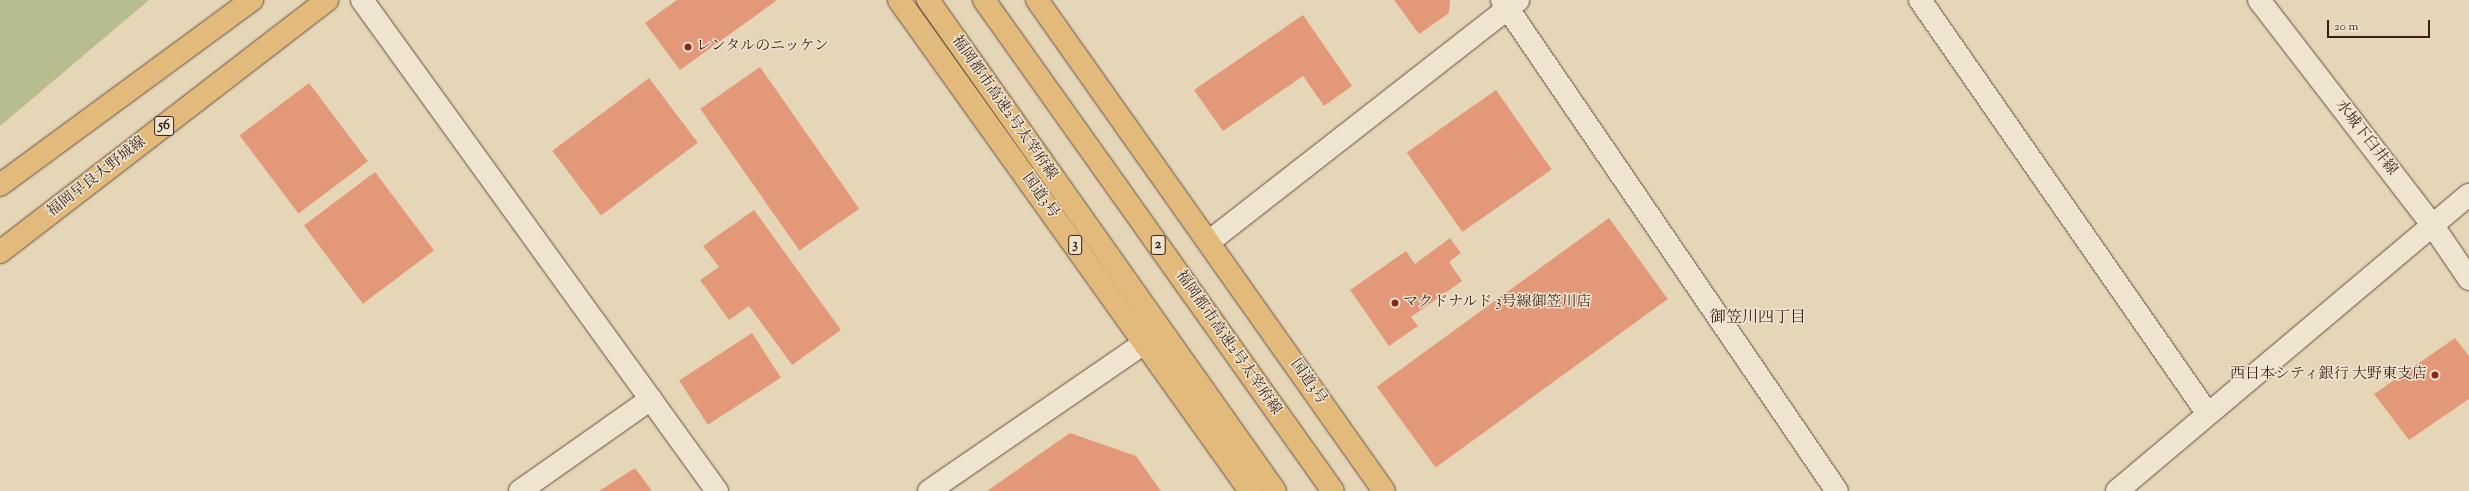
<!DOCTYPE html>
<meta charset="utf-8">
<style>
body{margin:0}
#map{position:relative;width:2469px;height:491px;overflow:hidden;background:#e5d6b7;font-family:"Sorts Mill Goudy","Noto Serif JP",serif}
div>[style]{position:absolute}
.green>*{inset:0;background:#b7bd8d}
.building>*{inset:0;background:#e39979;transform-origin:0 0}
.roads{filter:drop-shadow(0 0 1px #664d3e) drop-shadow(0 0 1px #664d3e)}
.street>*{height:22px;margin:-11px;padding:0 11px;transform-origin:11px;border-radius:11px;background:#eee4d0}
.secondary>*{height:22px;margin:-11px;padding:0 11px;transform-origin:11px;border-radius:11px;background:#eee4d0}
.primary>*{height:22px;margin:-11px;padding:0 11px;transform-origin:11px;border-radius:11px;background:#e2bb7c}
.highway>*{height:22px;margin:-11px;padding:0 11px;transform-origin:11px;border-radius:11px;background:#e2bb7c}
.dots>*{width:11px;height:11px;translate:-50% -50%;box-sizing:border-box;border:2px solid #eee4d0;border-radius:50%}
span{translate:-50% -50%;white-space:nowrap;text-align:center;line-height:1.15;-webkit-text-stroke:3px #eee4d0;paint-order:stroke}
.shield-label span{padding:1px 3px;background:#eee4d0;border:1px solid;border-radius:3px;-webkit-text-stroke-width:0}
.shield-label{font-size:14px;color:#3b1f15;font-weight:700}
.poi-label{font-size:15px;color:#3b1f15}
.left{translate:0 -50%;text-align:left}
.right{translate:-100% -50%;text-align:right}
.street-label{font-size:15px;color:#3b1f15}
.neighbourhood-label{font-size:16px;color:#3b1f15}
.scale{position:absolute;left:2327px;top:20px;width:103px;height:18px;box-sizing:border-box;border:2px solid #3b1f15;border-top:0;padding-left:5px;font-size:12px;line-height:14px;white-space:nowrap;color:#3b1f15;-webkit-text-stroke:3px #eee4d0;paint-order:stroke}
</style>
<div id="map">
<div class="green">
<div style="clip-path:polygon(0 0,149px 0,0 126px)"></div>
</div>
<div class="building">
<div style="clip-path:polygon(677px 0,777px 0,680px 70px,645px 23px)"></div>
<div style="clip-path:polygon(1394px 0,1450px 0,1449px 13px,1419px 34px)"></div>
<div style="clip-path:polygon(1303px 15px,1352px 86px,1324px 106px,1303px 76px,1223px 131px,1194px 90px)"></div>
<div style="left:760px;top:67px;width:173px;height:73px;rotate:55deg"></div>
<div style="left:649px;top:78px;width:81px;height:121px;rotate:53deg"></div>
<div style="left:309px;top:83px;width:98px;height:87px;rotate:53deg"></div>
<div style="left:1496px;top:90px;width:97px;height:109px;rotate:55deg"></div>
<div style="left:375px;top:172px;width:98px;height:89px;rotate:53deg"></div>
<div style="clip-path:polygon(754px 210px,841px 330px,792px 365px,749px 306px,729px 320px,700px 280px,719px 267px,703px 246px)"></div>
<div style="left:1609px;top:218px;width:100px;height:287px;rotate:54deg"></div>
<div style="clip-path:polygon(1450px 238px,1461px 253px,1449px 262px,1462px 281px,1411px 317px,1418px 326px,1389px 346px,1350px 290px,1406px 251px,1415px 264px)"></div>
<div style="left:752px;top:333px;width:53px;height:87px;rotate:57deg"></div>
<div style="clip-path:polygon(2455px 338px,2469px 356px,2469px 399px,2409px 440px,2374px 394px)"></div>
<div style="clip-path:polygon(1070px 433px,1136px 456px,1161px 491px,987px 491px)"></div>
<div style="clip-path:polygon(635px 468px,652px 491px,599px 491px)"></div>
</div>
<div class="roads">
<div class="street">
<div style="left:520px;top:491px;width:160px;rotate:-35.1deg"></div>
<div style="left:929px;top:491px;width:263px;rotate:-34.5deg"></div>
</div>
<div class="secondary">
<div style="left:362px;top:0;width:606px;rotate:54.13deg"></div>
<div style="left:1502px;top:0;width:594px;rotate:55.7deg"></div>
<div style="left:1920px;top:0;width:504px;rotate:55.18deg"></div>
<div style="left:2259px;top:0;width:285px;rotate:52.4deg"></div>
<div style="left:2433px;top:226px;width:64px;rotate:55.8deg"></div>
<div style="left:1210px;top:241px;width:391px;rotate:-38deg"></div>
<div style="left:2117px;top:491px;width:460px;rotate:-40.1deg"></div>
</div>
<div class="primary">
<div style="left:0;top:185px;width:313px;rotate:-36.3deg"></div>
<div style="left:0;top:252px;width:413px;rotate:-37.6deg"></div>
</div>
<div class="highway">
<div style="left:899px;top:0;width:604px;rotate:54.44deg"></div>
<div style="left:928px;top:0;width:601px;rotate:54.75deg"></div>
<div style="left:984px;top:0;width:602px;rotate:54.6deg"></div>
<div style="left:1037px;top:0;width:601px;rotate:54.75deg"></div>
</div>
</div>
<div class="dots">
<div style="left:688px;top:47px;background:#8f2418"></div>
<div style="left:1395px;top:303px;background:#8f2418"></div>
<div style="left:2435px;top:375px;background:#8f2418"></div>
</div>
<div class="shield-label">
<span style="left:164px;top:126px">56</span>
<span style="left:1075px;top:245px">3</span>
<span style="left:1158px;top:245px">2</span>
</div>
<div class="poi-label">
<span class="left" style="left:696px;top:47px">レンタルのニッケン</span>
<span class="left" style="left:1403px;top:303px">マクドナルド 3号線御笠川店</span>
<span class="right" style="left:2427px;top:375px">西日本シティ銀行 大野東支店</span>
</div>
<div class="street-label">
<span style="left:1004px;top:108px;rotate:55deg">福岡都市高速2号太宰府線</span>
<span style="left:2366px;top:138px;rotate:52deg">水城下臼井線</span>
<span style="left:97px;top:177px;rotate:-38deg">福岡早良大野城線</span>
<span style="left:1040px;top:196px;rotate:54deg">国道3号</span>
<span style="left:1228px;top:343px;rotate:55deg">福岡都市高速2号太宰府線</span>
<span style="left:1308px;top:382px;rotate:55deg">国道3号</span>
</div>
<div class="neighbourhood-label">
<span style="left:1758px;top:319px">御笠川四丁目</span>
</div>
<div class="scale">20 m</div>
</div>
